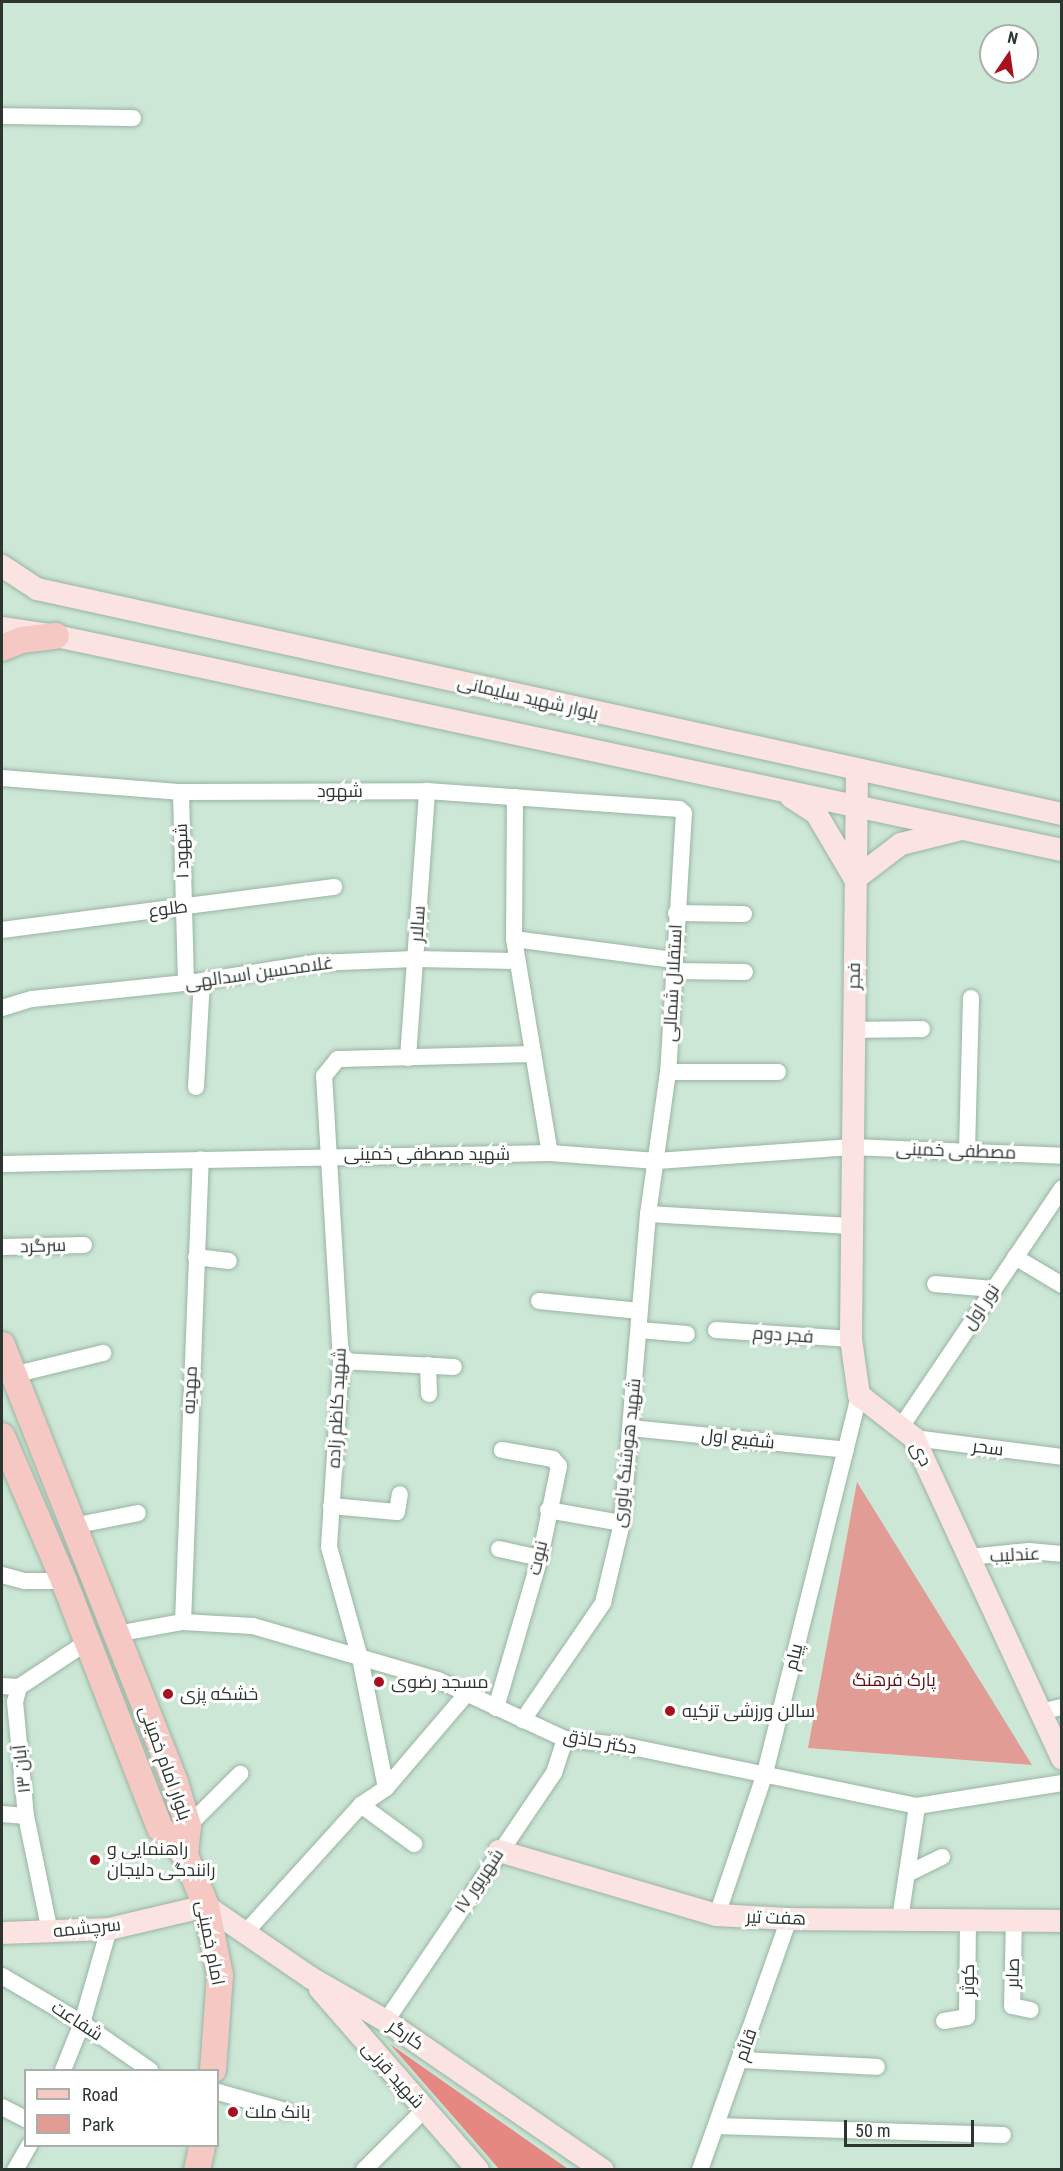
<!DOCTYPE html>
<meta charset="utf-8">
<style>
body{margin:0}
#map{position:relative;width:1063px;height:2171px;overflow:hidden;background:#cce7d6;font-family:"Roboto Condensed",Cairo,sans-serif}
div>[style]{position:absolute}
.green>*{inset:0;background:#e19c95}
.forest>*{inset:0;background:#e58881}
.roads{filter:drop-shadow(0 0 2px #9ab4a4) drop-shadow(0 0 2px #9ab4a4)}
.street>*{height:16px;margin:-8px;padding:0 8px;transform-origin:8px;border-radius:8px;background:#fff}
.secondary>*{height:22px;margin:-11px;padding:0 11px;transform-origin:11px;border-radius:11px;background:#fae3e1}
.primary>*{height:26px;margin:-13px;padding:0 13px;transform-origin:13px;border-radius:13px;background:#f5c8c4}
.dots>*{width:16px;height:16px;translate:-50% -50%;box-sizing:border-box;border:3px solid #fff;border-radius:50%}
span{translate:-50% -50%;white-space:nowrap;text-align:center;line-height:1.15;-webkit-text-stroke:6px #fff;paint-order:stroke}
.street-label{font-size:18px;color:#2c3630}
.park-label{font-size:18px;color:#620e12}
.poi-label{font-size:18px;color:#2c3630}
.left{translate:0 -50%;text-align:left}
.frame{position:absolute;inset:0;border:3px solid #2c3630;pointer-events:none}
.legend{position:absolute;left:24px;top:2069px;width:195px;height:78px;box-sizing:border-box;background:#fff;border:2px solid #abafac;margin:0;padding:8px 10px;list-style:none;font-size:18px;color:#2c3630}
.legend li{display:flex;align-items:center;gap:12px;height:30px}
.legend b{width:30px;border:2px solid #abafac}
.north{position:absolute;left:979px;top:24px;width:60px;height:60px;box-sizing:border-box;background:#fff;border:2px solid #abafac;border-radius:50%;rotate:13deg;font-size:16px;font-weight:700;line-height:24px;text-align:center;color:#2c3630}
.north::after{content:'';display:block;margin:auto;width:21px;height:27px;background:#a7111e;clip-path:polygon(50% 0,100% 100%,50% 72%,0 100%)}
.scale{position:absolute;left:844px;top:2120px;width:130px;height:27px;box-sizing:border-box;border:3px solid #2c3630;border-top:0;padding-left:8px;font-size:18px;line-height:21px;white-space:nowrap;color:#2c3630;-webkit-text-stroke:4px #fff;paint-order:stroke}
</style>
<div id="map">
<div class="green">
<div style="clip-path:polygon(857px 1482px,1032px 1765px,808px 1748px)"></div>
</div>
<div class="forest">
<div style="clip-path:polygon(390px 2044px,568px 2169px,499px 2169px)"></div>
</div>
<div class="roads">
<div class="street">
<div style="left:2px;top:116px;width:131px;rotate:0.9deg"></div>
<div style="left:2px;top:778px;width:180px;rotate:4.5deg"></div>
<div style="left:181px;top:792px;width:246px;rotate:-0.2deg"></div>
<div style="left:427px;top:791px;width:253px;rotate:4.1deg"></div>
<div style="left:679px;top:809px;width:6px;rotate:39deg"></div>
<div style="left:684px;top:813px;width:259px;rotate:93.5deg"></div>
<div style="left:668px;top:1072px;width:143px;rotate:98deg"></div>
<div style="left:648px;top:1214px;width:310px;rotate:94.8deg"></div>
<div style="left:622px;top:1523px;width:82px;rotate:103.4deg"></div>
<div style="left:603px;top:1603px;width:142px;rotate:124.4deg"></div>
<div style="left:181px;top:792px;width:191px;rotate:88.5deg"></div>
<div style="left:515px;top:797px;width:142px;rotate:90.4deg"></div>
<div style="left:514px;top:939px;width:217px;rotate:80.5deg"></div>
<div style="left:676px;top:913px;width:68px;rotate:0.8deg"></div>
<div style="left:2px;top:930px;width:335px;rotate:-7.4deg"></div>
<div style="left:514px;top:939px;width:161px;rotate:7.5deg"></div>
<div style="left:675px;top:971px;width:70px;rotate:0.8deg"></div>
<div style="left:2px;top:1008px;width:31px;rotate:-17deg"></div>
<div style="left:32px;top:999px;width:171px;rotate:-6deg"></div>
<div style="left:202px;top:981px;width:114px;rotate:-9.1deg"></div>
<div style="left:315px;top:963px;width:100px;rotate:-2.3deg"></div>
<div style="left:415px;top:959px;width:102px;rotate:1.1deg"></div>
<div style="left:853px;top:1030px;width:69px;rotate:-0.8deg"></div>
<div style="left:408px;top:1058px;width:268px;rotate:-85.9deg"></div>
<div style="left:668px;top:1072px;width:110px"></div>
<div style="left:196px;top:1087px;width:106px;rotate:-86.8deg"></div>
<div style="left:967px;top:1151px;width:153px;rotate:-88.5deg"></div>
<div style="left:2px;top:1164px;width:548px;rotate:-1.15deg"></div>
<div style="left:550px;top:1153px;width:107px;rotate:4.3deg"></div>
<div style="left:657px;top:1161px;width:195px;rotate:-4.1deg"></div>
<div style="left:851px;top:1147px;width:211px;rotate:2.4deg"></div>
<div style="left:648px;top:1214px;width:203px;rotate:3.4deg"></div>
<div style="left:2px;top:1247px;width:82px;rotate:-1.4deg"></div>
<div style="left:196px;top:1257px;width:33px;rotate:7deg"></div>
<div style="left:1015px;top:1257px;width:55px;rotate:30.8deg"></div>
<div style="left:935px;top:1284px;width:58px;rotate:4.9deg"></div>
<div style="left:539px;top:1301px;width:101px;rotate:5.7deg"></div>
<div style="left:639px;top:1330px;width:48px;rotate:4.8deg"></div>
<div style="left:716px;top:1330px;width:135px;rotate:3.8deg"></div>
<div style="left:341px;top:1361px;width:113px;rotate:3deg"></div>
<div style="left:428px;top:1365px;width:29px;rotate:88deg"></div>
<div style="left:13px;top:1375px;width:93px;rotate:-13.7deg"></div>
<div style="left:901px;top:1427px;width:288px;rotate:-56deg"></div>
<div style="left:631px;top:1428px;width:216px;rotate:5.8deg"></div>
<div style="left:914px;top:1438px;width:149px;rotate:7.3deg"></div>
<div style="left:331px;top:1506px;width:66px;rotate:5.2deg"></div>
<div style="left:397px;top:1512px;width:18px;rotate:-81deg"></div>
<div style="left:548px;top:1510px;width:75px;rotate:10deg"></div>
<div style="left:73px;top:1526px;width:66px;rotate:-11.3deg"></div>
<div style="left:499px;top:1549px;width:42px;rotate:12.4deg"></div>
<div style="left:969px;top:1557px;width:60px;rotate:-5.7deg"></div>
<div style="left:1029px;top:1551px;width:33px;rotate:5deg"></div>
<div style="left:2px;top:1575px;width:24px;rotate:15deg"></div>
<div style="left:25px;top:1581px;width:39px"></div>
<div style="left:183px;top:1622px;width:463px;rotate:-87.8deg"></div>
<div style="left:116px;top:1634px;width:68px;rotate:-10.2deg"></div>
<div style="left:183px;top:1622px;width:70px;rotate:3.3deg"></div>
<div style="left:253px;top:1626px;width:193px;rotate:16.3deg"></div>
<div style="left:438px;top:1680px;width:140px;rotate:24.9deg"></div>
<div style="left:565px;top:1739px;width:62px;rotate:6.4deg"></div>
<div style="left:627px;top:1746px;width:296px;rotate:11.7deg"></div>
<div style="left:917px;top:1806px;width:147px;rotate:-9deg"></div>
<div style="left:2px;top:1686px;width:17px;rotate:3deg"></div>
<div style="left:496px;top:1708px;width:156px;rotate:-73.7deg"></div>
<div style="left:540px;top:1558px;width:94px;rotate:-78.3deg"></div>
<div style="left:559px;top:1466px;width:9px;rotate:-131deg"></div>
<div style="left:553px;top:1459px;width:52px;rotate:-170deg"></div>
<div style="left:1040px;top:1712px;width:23px;rotate:-13deg"></div>
<div style="left:386px;top:1788px;width:133px;rotate:-101.3deg"></div>
<div style="left:360px;top:1658px;width:115px;rotate:-105.6deg"></div>
<div style="left:329px;top:1547px;width:186px;rotate:-86.3deg"></div>
<div style="left:341px;top:1361px;width:286px;rotate:-93.4deg"></div>
<div style="left:324px;top:1076px;width:22px;rotate:-51deg"></div>
<div style="left:338px;top:1059px;width:195px;rotate:-1.5deg"></div>
<div style="left:361px;top:1805px;width:66px;rotate:36.3deg"></div>
<div style="left:2px;top:1814px;width:24px;rotate:5deg"></div>
<div style="left:188px;top:1826px;width:74px;rotate:-45deg"></div>
<div style="left:907px;top:1874px;width:39px;rotate:-26deg"></div>
<div style="left:717px;top:1915px;width:150px;rotate:-71.3deg"></div>
<div style="left:765px;top:1773px;width:390px;rotate:-76deg"></div>
<div style="left:900px;top:1919px;width:114px;rotate:-81.4deg"></div>
<div style="left:1014px;top:1920px;width:86px;rotate:91.3deg"></div>
<div style="left:1012px;top:2006px;width:19px;rotate:12deg"></div>
<div style="left:50px;top:1932px;width:118px;rotate:-101.7deg"></div>
<div style="left:26px;top:1816px;width:115px;rotate:-95.5deg"></div>
<div style="left:15px;top:1702px;width:16px;rotate:-75deg"></div>
<div style="left:19px;top:1687px;width:82px;rotate:-33.5deg"></div>
<div style="left:245px;top:1933px;width:173px;rotate:-47.8deg"></div>
<div style="left:361px;top:1805px;width:30px;rotate:-34deg"></div>
<div style="left:386px;top:1788px;width:125px;rotate:-49.5deg"></div>
<div style="left:2px;top:1976px;width:93px;rotate:30.4deg"></div>
<div style="left:82px;top:2023px;width:83px;rotate:34.7deg"></div>
<div style="left:386px;top:2021px;width:300px;rotate:-55.9deg"></div>
<div style="left:554px;top:1773px;width:36px;rotate:-72deg"></div>
<div style="left:944px;top:2021px;width:23px;rotate:-10deg"></div>
<div style="left:967px;top:2017px;width:97px;rotate:-89.4deg"></div>
<div style="left:740px;top:2060px;width:137px;rotate:2.9deg"></div>
<div style="left:63px;top:2070px;width:51px;rotate:-68deg"></div>
<div style="left:82px;top:2023px;width:98px;rotate:-74deg"></div>
<div style="left:218px;top:2092px;width:71px;rotate:15.6deg"></div>
<div style="left:2px;top:2107px;width:27px;rotate:27deg"></div>
<div style="left:717px;top:2126px;width:286px;rotate:1.8deg"></div>
<div style="left:15px;top:2170px;width:28px;rotate:-60deg"></div>
<div style="left:364px;top:2170px;width:85px;rotate:-45deg"></div>
<div style="left:700px;top:2170px;width:266px;rotate:-70.5deg"></div>
</div>
<div class="secondary">
<div style="left:2px;top:566px;width:42px;rotate:33.3deg"></div>
<div style="left:37px;top:589px;width:1049px;rotate:12.38deg"></div>
<div style="left:2px;top:628px;width:55px;rotate:8.4deg"></div>
<div style="left:56px;top:636px;width:1029px;rotate:12.01deg"></div>
<div style="left:857px;top:771px;width:568px;rotate:90.61deg"></div>
<div style="left:851px;top:1339px;width:57px;rotate:81.9deg"></div>
<div style="left:859px;top:1395px;width:70px;rotate:38deg"></div>
<div style="left:914px;top:1438px;width:353px;rotate:65.2deg"></div>
<div style="left:791px;top:797px;width:30px;rotate:33deg"></div>
<div style="left:816px;top:813px;width:77px;rotate:59.4deg"></div>
<div style="left:855px;top:879px;width:58px;rotate:-37.3deg"></div>
<div style="left:901px;top:844px;width:58px;rotate:-14deg"></div>
<div style="left:499px;top:1851px;width:227px;rotate:16.4deg"></div>
<div style="left:717px;top:1915px;width:72px;rotate:3.2deg"></div>
<div style="left:789px;top:1919px;width:273px;rotate:0.4deg"></div>
<div style="left:2px;top:1933px;width:107px;rotate:-2.1deg"></div>
<div style="left:109px;top:1929px;width:100px;rotate:-13.3deg"></div>
<div style="left:206px;top:1906px;width:127px;rotate:34.4deg"></div>
<div style="left:311px;top:1978px;width:86px;rotate:29.8deg"></div>
<div style="left:386px;top:2021px;width:263px;rotate:34.5deg"></div>
<div style="left:320px;top:1989px;width:240px;rotate:48.9deg"></div>
</div>
<div class="primary">
<div style="left:2px;top:648px;width:22px;rotate:-22deg"></div>
<div style="left:22px;top:640px;width:34px;rotate:-7deg"></div>
<div style="left:2px;top:1345px;width:470px;rotate:68.4deg"></div>
<div style="left:175px;top:1782px;width:46px;rotate:73.5deg"></div>
<div style="left:188px;top:1826px;width:29px;rotate:96deg"></div>
<div style="left:2px;top:1436px;width:158px;rotate:66.8deg"></div>
<div style="left:64px;top:1581px;width:265px;rotate:68.8deg"></div>
<div style="left:160px;top:1828px;width:37px;rotate:47deg"></div>
<div style="left:185px;top:1855px;width:55px;rotate:67.6deg"></div>
<div style="left:206px;top:1906px;width:70px;rotate:78.5deg"></div>
<div style="left:220px;top:1975px;width:95px;rotate:94.2deg"></div>
<div style="left:197px;top:2170px;width:25px;rotate:-78deg"></div>
</div>
</div>
<div class="dots">
<div style="left:379px;top:1682px;background:#a7111e"></div>
<div style="left:168px;top:1694px;background:#a7111e"></div>
<div style="left:670px;top:1711px;background:#a7111e"></div>
<div style="left:95px;top:1860px;background:#a7111e"></div>
<div style="left:233px;top:2112px;background:#a7111e"></div>
</div>
<div class="street-label">
<span style="left:528px;top:698px;rotate:13deg">بلوار شهید سلیمانی</span>
<span style="left:340px;top:791px">شهود</span>
<span style="left:182px;top:851px;rotate:-92deg">شهود ۱</span>
<span style="left:168px;top:909px;rotate:-7deg">طلوع</span>
<span style="left:418px;top:924px;rotate:-86deg">سالار</span>
<span style="left:259px;top:973px;rotate:-8deg">غلامحسین اسدالهی</span>
<span style="left:854px;top:976px;rotate:-89deg">فجر</span>
<span style="left:673px;top:983px;rotate:-87deg">استقلال شمالی</span>
<span style="left:956px;top:1151px;rotate:2deg">مصطفی خمینی</span>
<span style="left:427px;top:1154px">شهید مصطفی خمینی</span>
<span style="left:43px;top:1246px;rotate:-2deg">سرگرد</span>
<span style="left:981px;top:1307px;rotate:-56deg">نور اول</span>
<span style="left:783px;top:1335px;rotate:4deg">فجر دوم</span>
<span style="left:190px;top:1390px;rotate:-87deg">مهدیه</span>
<span style="left:337px;top:1408px;rotate:-87deg">شهید کاظم زاده</span>
<span style="left:738px;top:1439px;rotate:6deg">شفیع اول</span>
<span style="left:988px;top:1448px;rotate:7deg">سحر</span>
<span style="left:627px;top:1453px;rotate:-84deg">شهید هوشنگ یاوری</span>
<span style="left:921px;top:1454px;rotate:63deg">دی</span>
<span style="left:1015px;top:1555px;rotate:-3deg">عندلیب</span>
<span style="left:538px;top:1558px;rotate:-77deg">نبوت</span>
<span style="left:794px;top:1657px;rotate:-76deg">پیام</span>
<span style="left:600px;top:1742px;rotate:10deg">دکتر حاذق</span>
<span style="left:165px;top:1763px;rotate:70deg">بلوار امام خمینی</span>
<span style="left:22px;top:1769px;rotate:-96deg">۱۳ آبان</span>
<span style="left:479px;top:1881px;rotate:-56deg">۱۷ شهریور</span>
<span style="left:776px;top:1918px;rotate:2deg">هفت تیر</span>
<span style="left:87px;top:1928px;rotate:-6deg">سرچشمه</span>
<span style="left:210px;top:1943px;rotate:79deg">امام خمینی</span>
<span style="left:1013px;top:1973px;rotate:-89deg">صابر</span>
<span style="left:968px;top:1980px;rotate:-90deg">کوثر</span>
<span style="left:77px;top:2021px;rotate:33deg">شفاعت</span>
<span style="left:406px;top:2035px;rotate:34deg">کارگر</span>
<span style="left:746px;top:2045px;rotate:-71deg">قائم</span>
<span style="left:393px;top:2075px;rotate:48deg">شهید قرنی</span>
</div>
<div class="park-label">
<span style="left:894px;top:1680px">پارک فرهنگ</span>
</div>
<div class="poi-label">
<span class="left" style="left:391px;top:1682px">مسجد رضوی</span>
<span class="left" style="left:180px;top:1694px">خشکه پزی</span>
<span class="left" style="left:682px;top:1711px">سالن ورزشی تزکیه</span>
<span class="left" style="left:107px;top:1860px">راهنمایی و<br>رانندگی دلیجان</span>
<span class="left" style="left:245px;top:2112px">بانک ملت</span>
</div>
<div class="frame"></div>
<ul class="legend">
<li><b style="height:8px;background:#f5c8c4"></b>Road</li>
<li><b style="height:16px;background:#e19c95"></b>Park</li>
</ul>
<div class="north">N</div>
<div class="scale">50 m</div>
</div>
